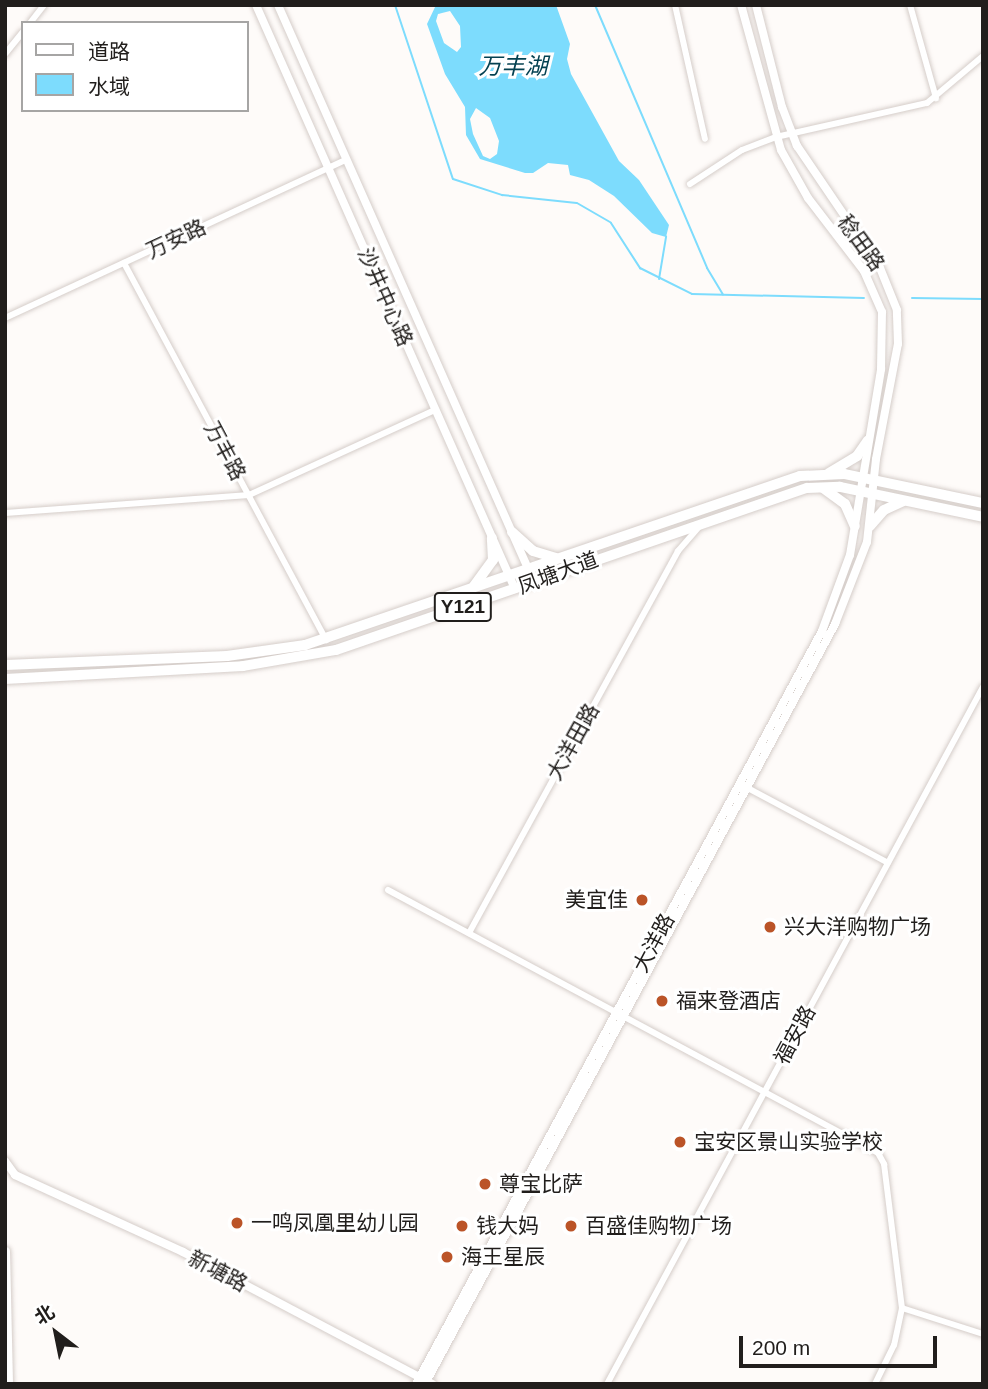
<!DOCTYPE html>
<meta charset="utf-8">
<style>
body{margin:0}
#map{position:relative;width:988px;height:1389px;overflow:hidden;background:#fefbf9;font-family:Arial,"Noto Sans SC",sans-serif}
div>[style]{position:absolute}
.water>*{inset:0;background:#7ddcfd}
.stream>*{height:2px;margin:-1px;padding:0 1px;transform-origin:1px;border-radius:1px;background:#7ddcfd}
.roads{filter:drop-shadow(0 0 2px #d5cdc9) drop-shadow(0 0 2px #d5cdc9)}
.minor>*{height:6px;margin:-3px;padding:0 3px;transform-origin:3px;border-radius:3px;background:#fff}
.tertiary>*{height:8px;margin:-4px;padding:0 4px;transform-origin:4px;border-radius:4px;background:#fff}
.secondary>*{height:9px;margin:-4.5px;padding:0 4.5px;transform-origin:4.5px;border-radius:4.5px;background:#fff}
.primary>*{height:10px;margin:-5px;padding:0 5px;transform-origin:5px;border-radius:5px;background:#fff}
.dots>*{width:19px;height:19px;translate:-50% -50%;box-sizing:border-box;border:4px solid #fff;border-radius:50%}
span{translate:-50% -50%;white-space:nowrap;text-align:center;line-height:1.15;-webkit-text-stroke:6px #fff;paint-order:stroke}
.shield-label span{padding:2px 5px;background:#fff;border:2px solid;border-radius:5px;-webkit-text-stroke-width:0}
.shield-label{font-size:19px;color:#211e1c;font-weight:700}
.street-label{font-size:21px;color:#211e1c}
.poi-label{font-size:21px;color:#211e1c}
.right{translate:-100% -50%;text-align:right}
.left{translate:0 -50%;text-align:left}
.water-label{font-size:23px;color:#044151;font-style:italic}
.frame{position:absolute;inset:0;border:7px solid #211e1c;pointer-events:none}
.legend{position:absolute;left:21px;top:21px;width:228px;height:91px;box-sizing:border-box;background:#fff;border:2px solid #a6a5a4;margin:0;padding:9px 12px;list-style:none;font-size:21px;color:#211e1c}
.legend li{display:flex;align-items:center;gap:14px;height:35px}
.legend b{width:35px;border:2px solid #a6a5a4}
.north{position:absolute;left:21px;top:1298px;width:70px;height:70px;-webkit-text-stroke:5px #fff;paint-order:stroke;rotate:328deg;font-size:19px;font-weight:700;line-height:28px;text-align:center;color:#211e1c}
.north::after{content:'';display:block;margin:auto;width:24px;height:32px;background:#211e1c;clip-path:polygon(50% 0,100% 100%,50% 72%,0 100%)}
.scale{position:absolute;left:739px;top:1336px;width:198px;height:32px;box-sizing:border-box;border:4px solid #211e1c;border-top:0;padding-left:9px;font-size:21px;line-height:24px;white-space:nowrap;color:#211e1c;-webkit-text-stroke:5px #fff;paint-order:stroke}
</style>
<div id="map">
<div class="water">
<div style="clip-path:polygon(evenodd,436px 5px,556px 5px,570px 44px,567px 59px,571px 74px,619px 161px,639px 180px,669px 225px,666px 237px,652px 233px,614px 196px,589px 180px,570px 175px,568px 165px,548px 163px,533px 173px,525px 173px,480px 159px,466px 135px,465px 107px,445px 74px,427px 24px,436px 5px,450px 11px,460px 26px,461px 47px,457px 52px,444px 43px,436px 21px,438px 14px,450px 11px,436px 5px,476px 108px,490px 118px,499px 141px,497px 154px,490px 159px,483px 156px,473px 134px,470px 119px,476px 108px)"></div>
</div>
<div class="stream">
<div style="left:395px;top:5px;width:183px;rotate:71.6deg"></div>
<div style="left:453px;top:179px;width:52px;rotate:18.1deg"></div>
<div style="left:502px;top:195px;width:75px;rotate:6.1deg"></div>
<div style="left:577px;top:203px;width:39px;rotate:30deg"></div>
<div style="left:611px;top:223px;width:54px;rotate:57.2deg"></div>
<div style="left:640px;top:268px;width:58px;rotate:26.6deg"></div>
<div style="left:692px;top:294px;width:172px;rotate:1.3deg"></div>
<div style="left:595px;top:5px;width:286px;rotate:66.9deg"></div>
<div style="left:707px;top:268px;width:31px;rotate:59deg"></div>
<div style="left:659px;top:279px;width:43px;rotate:-80.5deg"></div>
<div style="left:912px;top:298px;width:71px;rotate:0.8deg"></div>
</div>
<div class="roads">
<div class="minor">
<div style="left:675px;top:5px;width:137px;rotate:77.4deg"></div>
<div style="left:910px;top:5px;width:97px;rotate:74.4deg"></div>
<div style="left:30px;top:23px;width:23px;rotate:-52deg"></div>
<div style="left:5px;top:54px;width:28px;rotate:-51deg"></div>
<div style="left:690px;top:184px;width:62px;rotate:-33.2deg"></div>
<div style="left:742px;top:150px;width:36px;rotate:-21deg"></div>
<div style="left:776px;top:137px;width:155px;rotate:-12.7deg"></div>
<div style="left:927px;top:103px;width:73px;rotate:-40deg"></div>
<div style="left:124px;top:263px;width:428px;rotate:61.8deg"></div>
<div style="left:5px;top:318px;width:377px;rotate:-24.9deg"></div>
<div style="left:5px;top:513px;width:245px;rotate:-4.2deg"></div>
<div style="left:249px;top:495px;width:205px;rotate:-24.6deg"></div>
<div style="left:744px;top:786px;width:163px;rotate:28.1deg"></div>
<div style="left:388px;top:890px;width:556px;rotate:28.22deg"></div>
<div style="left:878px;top:1153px;width:13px;rotate:61deg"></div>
<div style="left:884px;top:1164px;width:145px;rotate:82.9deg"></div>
<div style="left:902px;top:1308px;width:38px;rotate:102deg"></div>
<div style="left:894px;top:1345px;width:43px;rotate:116deg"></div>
<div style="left:469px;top:933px;width:435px;rotate:-61.3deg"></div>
<div style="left:678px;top:551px;width:30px;rotate:-49deg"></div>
<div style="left:902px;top:1308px;width:85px;rotate:17.8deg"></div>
<div style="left:607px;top:1384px;width:792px;rotate:-61.66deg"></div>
</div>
<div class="tertiary">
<div style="left:256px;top:5px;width:639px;rotate:66.08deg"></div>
<div style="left:278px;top:5px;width:631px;rotate:66.07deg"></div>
<div style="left:5px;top:1161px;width:17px;rotate:54deg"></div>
<div style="left:15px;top:1175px;width:185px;rotate:24.6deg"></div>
<div style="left:183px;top:1252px;width:282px;rotate:27.9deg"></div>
<div style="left:416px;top:1384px;width:855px;rotate:-61.67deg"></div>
<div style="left:822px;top:631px;width:81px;rotate:-69.8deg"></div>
<div style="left:850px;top:555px;width:189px;rotate:-80.5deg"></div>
<div style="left:881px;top:369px;width:57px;rotate:-89deg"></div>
<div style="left:882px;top:312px;width:45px;rotate:-113.7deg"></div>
<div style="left:864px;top:271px;width:92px;rotate:-127.5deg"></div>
<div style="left:808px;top:198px;width:55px;rotate:-119.4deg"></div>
<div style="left:781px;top:150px;width:150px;rotate:-105.4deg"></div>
<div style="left:425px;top:1384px;width:864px;rotate:-61.65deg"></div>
<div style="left:835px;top:624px;width:88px;rotate:-68.7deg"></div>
<div style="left:867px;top:542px;width:83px;rotate:-83.8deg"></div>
<div style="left:876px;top:459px;width:117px;rotate:-79.2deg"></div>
<div style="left:898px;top:344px;width:34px;rotate:-92deg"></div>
<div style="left:897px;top:310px;width:45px;rotate:-112deg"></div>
<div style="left:880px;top:268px;width:148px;rotate:-124.2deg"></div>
<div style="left:797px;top:146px;width:42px;rotate:-111deg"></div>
<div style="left:782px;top:107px;width:105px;rotate:-104.3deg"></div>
</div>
<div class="secondary">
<div style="left:5px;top:1251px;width:133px;rotate:88.7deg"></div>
</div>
<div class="primary">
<div style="left:829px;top:473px;width:33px;rotate:-31deg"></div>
<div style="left:857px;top:456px;width:19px;rotate:-55deg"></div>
<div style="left:823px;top:488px;width:27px;rotate:36deg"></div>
<div style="left:845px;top:504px;width:24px;rotate:66deg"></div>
<div style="left:870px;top:526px;width:21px;rotate:-49deg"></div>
<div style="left:884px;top:510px;width:21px;rotate:-25deg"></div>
<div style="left:512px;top:532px;width:28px;rotate:42deg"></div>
<div style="left:533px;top:551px;width:24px;rotate:17deg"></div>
<div style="left:474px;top:586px;width:32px;rotate:-54deg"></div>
<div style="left:493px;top:560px;width:22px;rotate:-93deg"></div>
<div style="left:5px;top:665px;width:222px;rotate:-2.3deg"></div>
<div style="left:227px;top:656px;width:79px;rotate:-8deg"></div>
<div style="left:305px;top:645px;width:523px;rotate:-18.85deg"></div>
<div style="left:800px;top:476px;width:44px;rotate:-2.6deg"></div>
<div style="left:844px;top:474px;width:142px;rotate:11.8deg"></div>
<div style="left:5px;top:679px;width:238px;rotate:-3.1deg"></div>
<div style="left:243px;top:666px;width:94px;rotate:-9.8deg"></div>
<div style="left:336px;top:650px;width:498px;rotate:-19deg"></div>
<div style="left:807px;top:488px;width:33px;rotate:-2deg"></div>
<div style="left:840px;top:487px;width:146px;rotate:11.8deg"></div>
</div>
</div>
<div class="dots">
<div style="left:642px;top:900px;background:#bb5428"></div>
<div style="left:770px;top:927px;background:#bb5428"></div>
<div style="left:662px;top:1001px;background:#bb5428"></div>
<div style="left:680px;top:1142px;background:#bb5428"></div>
<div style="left:485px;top:1184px;background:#bb5428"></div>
<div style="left:237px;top:1223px;background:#bb5428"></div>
<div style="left:462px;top:1226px;background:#bb5428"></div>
<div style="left:571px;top:1226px;background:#bb5428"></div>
<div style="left:447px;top:1257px;background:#bb5428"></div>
</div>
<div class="shield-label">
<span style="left:463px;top:607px">Y121</span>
</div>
<div class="street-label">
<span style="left:176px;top:239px;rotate:-25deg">万安路</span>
<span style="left:861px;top:243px;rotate:54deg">稔田路</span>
<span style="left:385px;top:297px;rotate:66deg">沙井中心路</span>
<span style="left:225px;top:451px;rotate:62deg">万丰路</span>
<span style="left:558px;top:573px;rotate:-20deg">凤塘大道</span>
<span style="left:573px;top:742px;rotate:-61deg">大洋田路</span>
<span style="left:654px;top:943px;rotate:-62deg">大洋路</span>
<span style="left:795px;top:1035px;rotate:-62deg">福安路</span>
<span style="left:218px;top:1271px;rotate:28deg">新塘路</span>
</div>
<div class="poi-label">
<span class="right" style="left:628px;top:900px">美宜佳</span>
<span class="left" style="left:784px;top:927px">兴大洋购物广场</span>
<span class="left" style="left:676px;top:1001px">福来登酒店</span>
<span class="left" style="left:694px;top:1142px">宝安区景山实验学校</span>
<span class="left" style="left:499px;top:1184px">尊宝比萨</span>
<span class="left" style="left:251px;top:1223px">一鸣凤凰里幼儿园</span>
<span class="left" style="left:476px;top:1226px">钱大妈</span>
<span class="left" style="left:585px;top:1226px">百盛佳购物广场</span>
<span class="left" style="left:461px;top:1257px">海王星辰</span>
</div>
<div class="water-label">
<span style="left:513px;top:66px">万丰湖</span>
</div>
<div class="frame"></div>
<ul class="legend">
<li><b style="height:9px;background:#fff"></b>道路</li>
<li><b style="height:19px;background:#7ddcfd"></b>水域</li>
</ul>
<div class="north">北</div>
<div class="scale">200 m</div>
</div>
